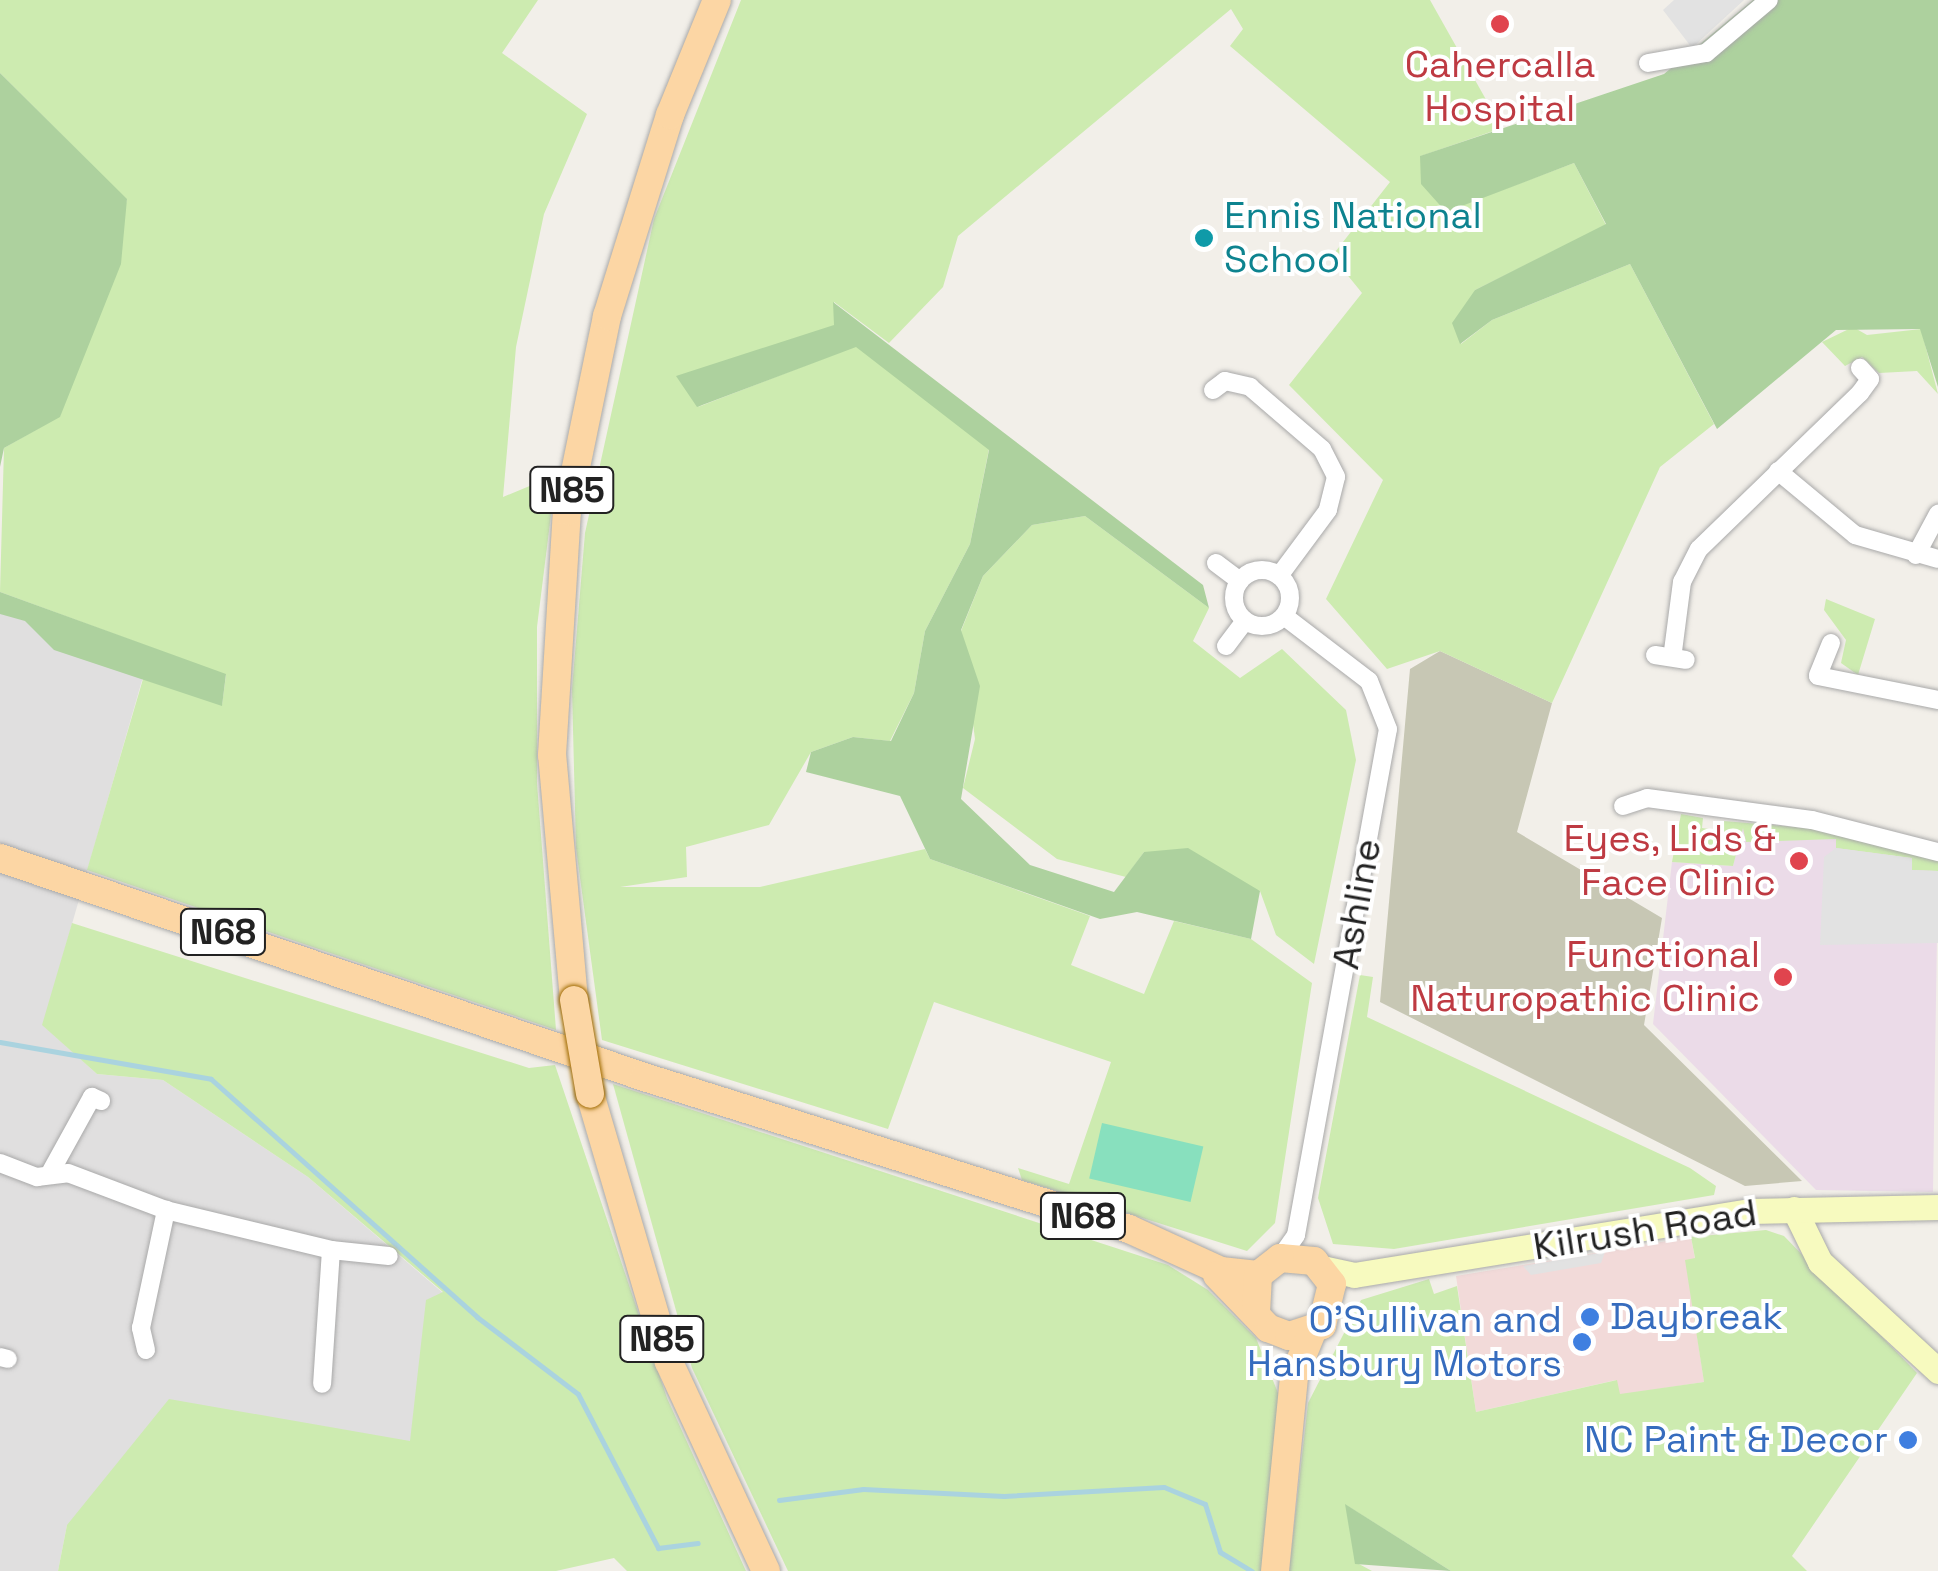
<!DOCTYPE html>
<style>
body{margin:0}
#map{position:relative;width:1938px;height:1571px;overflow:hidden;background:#f2efe9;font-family:"Space Grotesk",sans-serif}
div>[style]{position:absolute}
.residential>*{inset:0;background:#e0dfdf}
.commercial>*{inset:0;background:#f2dad9}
.industrial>*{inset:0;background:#ebdbe8}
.construction>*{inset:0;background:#c7c7b4}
.grass>*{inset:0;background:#cdebb0}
.forest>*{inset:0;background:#add19e}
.pitch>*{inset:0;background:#88e0be;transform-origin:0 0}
.parking>*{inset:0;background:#e2e2e2}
.stream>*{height:5px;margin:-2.5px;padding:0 2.5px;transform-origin:2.5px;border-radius:2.5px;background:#aad3df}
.roads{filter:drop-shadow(0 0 2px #a9a9a9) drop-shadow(0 0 2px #a9a9a9)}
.street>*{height:18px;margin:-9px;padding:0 9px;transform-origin:9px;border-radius:9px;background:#fff}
.street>.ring{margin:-9px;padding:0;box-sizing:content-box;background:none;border:18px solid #fff;border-radius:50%}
.secondary>*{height:25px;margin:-12.5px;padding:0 12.5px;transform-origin:12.5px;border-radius:12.5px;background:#f7fabf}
.primary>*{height:28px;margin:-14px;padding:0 14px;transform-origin:14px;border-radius:14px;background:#fcd6a4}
.bridges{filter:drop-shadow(0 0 2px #a06b00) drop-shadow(0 0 2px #a06b00)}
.primary-bridge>*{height:28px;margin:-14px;padding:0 14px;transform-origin:14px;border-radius:14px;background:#fcd6a4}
.dots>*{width:28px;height:28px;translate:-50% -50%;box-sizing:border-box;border:5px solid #fff;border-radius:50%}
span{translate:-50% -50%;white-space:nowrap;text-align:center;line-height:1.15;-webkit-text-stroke:8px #fff;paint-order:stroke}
.shield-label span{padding:2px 8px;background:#fff;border:2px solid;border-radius:8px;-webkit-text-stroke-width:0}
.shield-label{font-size:35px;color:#222;font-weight:700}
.health-label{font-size:38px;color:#be3a42}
.right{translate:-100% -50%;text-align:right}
.culture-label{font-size:38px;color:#0d838f}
.left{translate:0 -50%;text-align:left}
.street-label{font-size:38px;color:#222}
.shop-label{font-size:38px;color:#366cbe}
</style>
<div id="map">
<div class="residential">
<div style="clip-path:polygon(0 592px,151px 649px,43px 1025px,97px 1074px,163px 1080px,308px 1177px,443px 1293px,487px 1456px,67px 1525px,58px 1571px,0 1571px)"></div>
</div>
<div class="commercial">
<div style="clip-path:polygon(1691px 1237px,1695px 1259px,1686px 1261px,1704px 1382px,1619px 1395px,1616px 1380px,1476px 1412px,1456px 1276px)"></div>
</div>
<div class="industrial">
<div style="clip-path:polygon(1742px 828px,1837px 839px,1938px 871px,1933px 1192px,1816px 1190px,1653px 1024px,1672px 862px,1733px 866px)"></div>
</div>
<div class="construction">
<div style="clip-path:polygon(1440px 651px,1552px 703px,1517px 832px,1662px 918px,1644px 1025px,1802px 1181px,1745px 1186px,1380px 1002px,1410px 669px)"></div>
</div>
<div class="grass">
<div style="clip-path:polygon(0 0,538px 0,502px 53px,587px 114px,544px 214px,516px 347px,503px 497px,556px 475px,537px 627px,537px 783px,556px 1030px,87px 870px,143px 679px,222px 705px,226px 675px,0 592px,4px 448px,60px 416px,127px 200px,0 73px)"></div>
<div style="clip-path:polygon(741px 0,1430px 0,1502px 128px,1421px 156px,1446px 211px,1574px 163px,1606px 225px,1475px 290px,1461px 344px,1492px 320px,1630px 264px,1714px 424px,1660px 467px,1552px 703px,1440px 651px,1387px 669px,1326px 599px,1383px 480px,1289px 385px,1362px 293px,1332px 256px,1390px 182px,1230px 46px,1243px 29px,1231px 9px,958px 236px,943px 287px,889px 343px,834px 302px,835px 325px,698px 407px,856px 346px,989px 449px,970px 544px,925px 631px,914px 693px,890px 741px,853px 737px,811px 752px,769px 825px,686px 847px,687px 877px,620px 887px,760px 887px,925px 849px,930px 859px,1090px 916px,1071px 965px,1144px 994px,1174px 921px,1251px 939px,1312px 983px,1275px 1223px,1247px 1251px,1022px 1180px,1018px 1168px,1069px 1184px,1111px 1062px,934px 1002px,888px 1129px,602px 1040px,576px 848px,572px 689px,585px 533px,654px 219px)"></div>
<div style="clip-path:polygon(1853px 327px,1867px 335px,1921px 329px,1938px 394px,1917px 371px,1879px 373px,1862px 357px,1845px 366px,1822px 342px)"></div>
<div style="clip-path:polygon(1085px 516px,1209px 608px,1193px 641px,1240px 678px,1282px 649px,1346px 710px,1356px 760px,1314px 964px,1276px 935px,1260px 891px,1144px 852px,1126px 877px,1057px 859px,963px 788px,975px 739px,961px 631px,983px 576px,1032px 525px)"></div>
<div style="clip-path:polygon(1826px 599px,1875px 619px,1858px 675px,1841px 663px,1846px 640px,1824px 610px)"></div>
<div style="clip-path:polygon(1681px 814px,1703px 818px,1702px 828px,1722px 831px,1724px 821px,1830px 830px,1910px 847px,1938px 861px,1938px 871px,1911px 870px,1911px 858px,1836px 848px,1836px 839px,1746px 842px,1743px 828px,1733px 866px,1672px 862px)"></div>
<div style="clip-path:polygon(72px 923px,529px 1068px,555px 1065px,667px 1398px,746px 1571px,627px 1571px,614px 1558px,556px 1571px,58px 1571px,67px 1525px,169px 1399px,410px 1441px,426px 1300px,443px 1292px,308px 1177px,163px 1080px,97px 1074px,42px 1025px)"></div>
<div style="clip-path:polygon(1360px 975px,1373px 977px,1367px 1017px,1690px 1168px,1716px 1186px,1714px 1195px,1394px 1249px,1333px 1244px,1318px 1198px)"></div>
<div style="clip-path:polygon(613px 1084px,1168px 1265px,1208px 1290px,1256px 1338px,1282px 1403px,1265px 1571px,788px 1571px,692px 1368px)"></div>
<div style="clip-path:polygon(1766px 1230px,1784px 1236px,1917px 1373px,1792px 1556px,1807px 1571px,1451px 1571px,1346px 1505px,1359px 1564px,1372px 1571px,1289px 1571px,1308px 1403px,1361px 1300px,1429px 1279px,1434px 1294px,1457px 1286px,1476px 1412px,1617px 1380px,1620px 1394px,1704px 1382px,1685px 1260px,1695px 1258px,1691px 1237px)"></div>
</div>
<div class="forest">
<div style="clip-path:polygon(1753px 0,1938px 0,1938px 387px,1920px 329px,1836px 330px,1717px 429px,1630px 264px,1492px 320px,1460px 344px,1452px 323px,1475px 290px,1606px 224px,1574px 163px,1446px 212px,1421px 184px,1420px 156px,1664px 74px)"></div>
<div style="clip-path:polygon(0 73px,127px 199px,121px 264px,60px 417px,4px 448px,0 467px)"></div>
<div style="clip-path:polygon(833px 302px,1203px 585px,1209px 608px,1085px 516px,1032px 525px,983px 576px,961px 630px,980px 686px,961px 799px,1030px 865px,1114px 892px,1144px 852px,1188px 848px,1260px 891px,1251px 939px,1137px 912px,1100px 919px,930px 859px,900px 796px,806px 772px,811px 752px,853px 737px,891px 741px,914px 693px,925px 631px,970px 544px,989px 450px,856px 347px,697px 407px,676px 376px,834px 325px)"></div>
<div style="clip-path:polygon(0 592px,226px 674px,222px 706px,54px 650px,25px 621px,0 614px)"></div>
<div style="clip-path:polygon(1345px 1504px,1451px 1571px,1355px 1564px)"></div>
</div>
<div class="pitch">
<div style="left:1102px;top:1123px;width:104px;height:57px;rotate:13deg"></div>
</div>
<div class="parking">
<div style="clip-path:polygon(1674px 0,1744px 0,1692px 48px,1663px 10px)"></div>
<div style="clip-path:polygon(1836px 848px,1912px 858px,1912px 870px,1938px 871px,1938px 943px,1820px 945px,1824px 857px)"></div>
<div style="clip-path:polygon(1605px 1252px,1601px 1263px,1531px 1275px,1523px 1266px)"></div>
</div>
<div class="stream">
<div style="left:0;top:1042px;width:214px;rotate:9.9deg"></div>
<div style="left:211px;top:1079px;width:357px;rotate:41.8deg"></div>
<div style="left:477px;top:1317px;width:127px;rotate:37.3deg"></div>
<div style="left:578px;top:1394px;width:174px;rotate:62.5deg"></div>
<div style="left:658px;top:1548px;width:40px;rotate:-7.1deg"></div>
<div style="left:779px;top:1500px;width:85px;rotate:-7.5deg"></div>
<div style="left:863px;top:1489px;width:141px;rotate:2.8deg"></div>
<div style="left:1004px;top:1496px;width:160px;rotate:-3.2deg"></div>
<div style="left:1164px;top:1487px;width:44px;rotate:22.5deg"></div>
<div style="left:1205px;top:1504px;width:50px;rotate:72.6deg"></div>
<div style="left:1220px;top:1552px;width:37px;rotate:31deg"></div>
</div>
<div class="roads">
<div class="street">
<div style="left:1648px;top:63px;width:59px;rotate:-9.8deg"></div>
<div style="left:1706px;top:53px;width:82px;rotate:-40.1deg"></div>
<div style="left:1213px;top:390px;width:15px;rotate:-37deg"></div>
<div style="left:1225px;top:381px;width:26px;rotate:13deg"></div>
<div style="left:1250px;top:387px;width:95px;rotate:40.7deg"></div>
<div style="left:1322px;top:449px;width:31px;rotate:63deg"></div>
<div style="left:1336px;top:477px;width:34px;rotate:104deg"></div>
<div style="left:1328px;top:510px;width:82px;rotate:126.6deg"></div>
<div style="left:1778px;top:471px;width:100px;rotate:39.7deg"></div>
<div style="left:1855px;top:535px;width:86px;rotate:16.1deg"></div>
<div style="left:1916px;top:555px;width:47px;rotate:-61.8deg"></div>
<div style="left:1216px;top:563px;width:30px;rotate:37deg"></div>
<div class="ring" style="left:1234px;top:570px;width:38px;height:38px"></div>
<div style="left:1831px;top:643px;width:35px;rotate:112deg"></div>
<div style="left:1818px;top:676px;width:122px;rotate:11.3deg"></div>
<div style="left:1226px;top:646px;width:31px;rotate:-53deg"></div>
<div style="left:1673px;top:651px;width:70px;rotate:-82.6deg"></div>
<div style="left:1682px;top:582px;width:37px;rotate:-63deg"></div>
<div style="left:1699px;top:549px;width:224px;rotate:-44.1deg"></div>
<div style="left:1860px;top:393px;width:17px;rotate:-54deg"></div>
<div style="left:1870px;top:379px;width:15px;rotate:-132deg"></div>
<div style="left:1655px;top:655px;width:31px;rotate:9deg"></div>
<div style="left:1623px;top:806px;width:25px;rotate:-18deg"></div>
<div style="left:1647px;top:798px;width:166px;rotate:7.6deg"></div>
<div style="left:1812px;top:820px;width:130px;rotate:14.3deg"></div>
<div style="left:0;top:1163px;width:40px;rotate:21deg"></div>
<div style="left:37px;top:1177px;width:31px;rotate:-7deg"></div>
<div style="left:68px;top:1173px;width:105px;rotate:20.7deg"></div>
<div style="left:166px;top:1210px;width:170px;rotate:13.6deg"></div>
<div style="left:331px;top:1250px;width:134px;rotate:93.8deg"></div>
<div style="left:50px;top:1173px;width:87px;rotate:-61.1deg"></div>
<div style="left:92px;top:1097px;width:10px;rotate:24deg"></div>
<div style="left:331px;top:1250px;width:58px;rotate:5.9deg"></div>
<div style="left:1280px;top:1258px;width:28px;rotate:-55deg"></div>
<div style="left:1296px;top:1235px;width:514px;rotate:-79.7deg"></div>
<div style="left:1388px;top:729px;width:52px;rotate:-111.6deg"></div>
<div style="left:1369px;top:681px;width:107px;rotate:-142.6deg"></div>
<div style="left:146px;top:1350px;width:23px;rotate:-103deg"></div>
<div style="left:141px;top:1328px;width:121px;rotate:-78deg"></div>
<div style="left:0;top:1357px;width:8px;rotate:14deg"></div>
</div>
<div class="secondary">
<div style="left:1794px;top:1209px;width:59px;rotate:63.9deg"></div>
<div style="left:1820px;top:1262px;width:161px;rotate:42.7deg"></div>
<div style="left:1322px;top:1268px;width:33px;rotate:12deg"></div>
<div style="left:1354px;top:1275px;width:402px;rotate:-9.2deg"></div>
<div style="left:1751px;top:1211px;width:187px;rotate:-1.2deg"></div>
</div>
<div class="primary">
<div style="left:0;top:858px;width:680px;rotate:18.78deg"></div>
<div style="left:644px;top:1077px;width:508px;rotate:17.4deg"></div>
<div style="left:1129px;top:1229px;width:101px;rotate:24.5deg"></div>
<div style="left:1221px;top:1271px;width:37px;rotate:6deg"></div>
<div style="left:574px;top:1000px;width:246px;rotate:-95.1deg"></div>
<div style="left:552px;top:755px;width:244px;rotate:-86.5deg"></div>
<div style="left:567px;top:511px;width:199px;rotate:-78.4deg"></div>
<div style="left:607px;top:316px;width:211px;rotate:-72.6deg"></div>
<div style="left:670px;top:115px;width:124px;rotate:-67.8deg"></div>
<div style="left:590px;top:1094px;width:279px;rotate:73.6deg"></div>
<div style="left:669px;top:1362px;width:230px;rotate:65.1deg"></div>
<div style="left:1217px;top:1275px;width:74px;rotate:46.1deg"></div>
<div style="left:1268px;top:1328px;width:22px;rotate:21deg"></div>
<div style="left:1289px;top:1336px;width:35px;rotate:-18deg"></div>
<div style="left:1322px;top:1325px;width:42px;rotate:-76.3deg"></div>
<div style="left:1332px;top:1284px;width:29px;rotate:-128deg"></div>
<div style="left:1314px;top:1261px;width:34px;rotate:-175deg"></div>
<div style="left:1280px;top:1258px;width:28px;rotate:142deg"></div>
<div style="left:1258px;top:1275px;width:37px;rotate:93deg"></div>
<div style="left:1275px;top:1571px;width:196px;rotate:-84.4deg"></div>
<div style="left:1294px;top:1376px;width:48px;rotate:-67.8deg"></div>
</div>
</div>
<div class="bridges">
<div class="primary-bridge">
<div style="left:574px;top:1000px;width:95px;rotate:80.3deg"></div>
</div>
</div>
<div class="dots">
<div style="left:1500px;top:24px;background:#e0444e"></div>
<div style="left:1204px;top:238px;background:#0f9aa8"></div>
<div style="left:1799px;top:861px;background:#e0444e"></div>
<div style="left:1783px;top:977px;background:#e0444e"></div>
<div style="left:1590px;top:1317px;background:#3f7fe0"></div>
<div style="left:1582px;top:1342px;background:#3f7fe0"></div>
<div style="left:1908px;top:1440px;background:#3f7fe0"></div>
</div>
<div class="shield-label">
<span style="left:572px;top:490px">N85</span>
<span style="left:223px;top:932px">N68</span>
<span style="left:1083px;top:1216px">N68</span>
<span style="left:662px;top:1339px">N85</span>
</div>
<div class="health-label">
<span style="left:1500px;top:87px">Cahercalla<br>Hospital</span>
<span class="right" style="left:1776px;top:861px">Eyes, Lids &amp;<br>Face Clinic</span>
<span class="right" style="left:1760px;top:977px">Functional<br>Naturopathic Clinic</span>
</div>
<div class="culture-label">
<span class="left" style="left:1224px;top:238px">Ennis National<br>School</span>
</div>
<div class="street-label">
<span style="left:1357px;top:904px;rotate:-80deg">Ashline</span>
<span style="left:1645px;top:1230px;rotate:-9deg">Kilrush Road</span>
</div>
<div class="shop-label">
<span class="left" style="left:1610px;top:1317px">Daybreak</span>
<span class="right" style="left:1562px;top:1342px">O'Sullivan and<br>Hansbury Motors</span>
<span class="right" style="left:1888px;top:1440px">NC Paint &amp; Decor</span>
</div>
</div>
